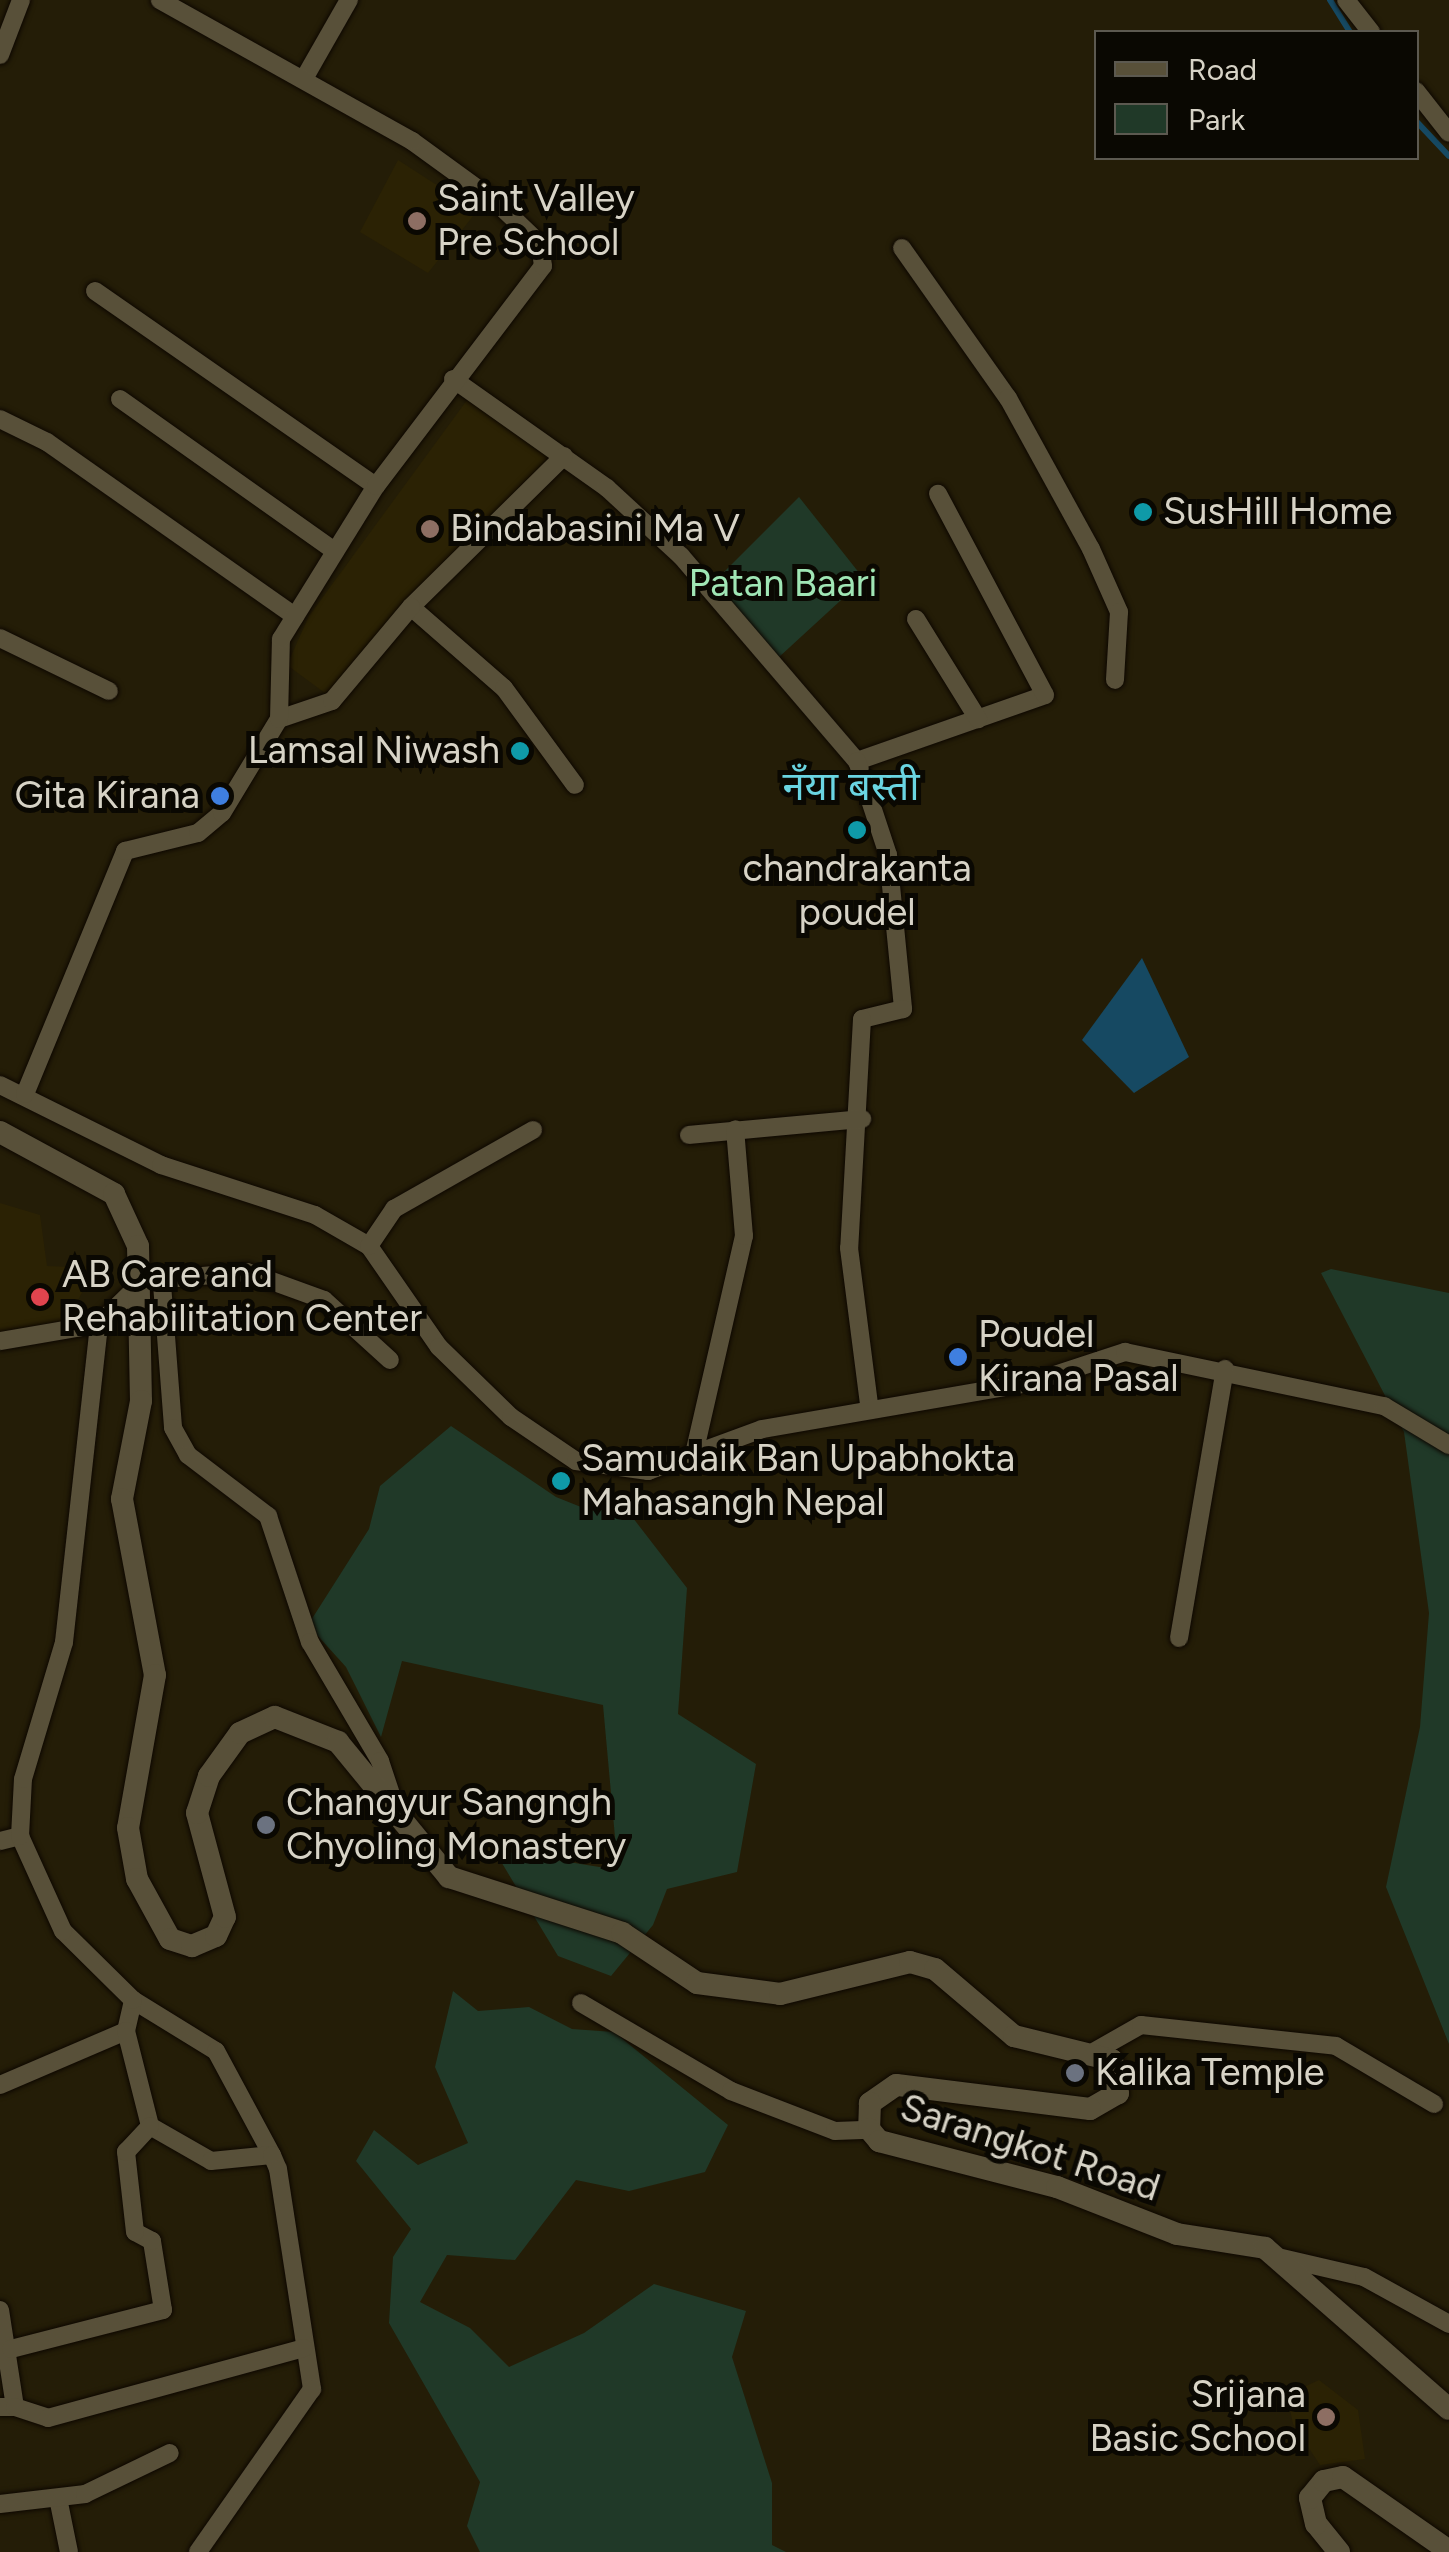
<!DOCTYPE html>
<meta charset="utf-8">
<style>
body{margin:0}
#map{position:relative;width:1449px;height:2552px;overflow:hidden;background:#241d07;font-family:Figtree,"Noto Sans Devanagari",sans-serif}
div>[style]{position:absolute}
.built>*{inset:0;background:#2b2204}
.green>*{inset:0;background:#203928}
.water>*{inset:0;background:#164962}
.stream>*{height:6px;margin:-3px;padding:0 3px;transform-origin:3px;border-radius:3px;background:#164962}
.roads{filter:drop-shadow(0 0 2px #0d0700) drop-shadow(0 0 2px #0d0700)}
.minor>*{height:18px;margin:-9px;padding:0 9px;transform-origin:9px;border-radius:9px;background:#585039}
.tertiary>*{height:22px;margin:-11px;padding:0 11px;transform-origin:11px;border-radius:11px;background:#585039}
.dots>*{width:28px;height:28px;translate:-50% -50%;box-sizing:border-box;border:5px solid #0a0802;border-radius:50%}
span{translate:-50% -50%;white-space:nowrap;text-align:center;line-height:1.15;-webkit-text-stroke:10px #0a0802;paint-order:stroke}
.poi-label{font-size:38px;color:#d7d3c6}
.left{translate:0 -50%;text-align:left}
.right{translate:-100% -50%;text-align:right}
.park-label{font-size:38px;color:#a0e6b5}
.street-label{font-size:38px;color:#d7d3c6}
.neighbourhood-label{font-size:40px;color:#6ad5e2}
.legend{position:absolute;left:1094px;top:30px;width:325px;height:130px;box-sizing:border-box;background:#0a0802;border:2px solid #5c5950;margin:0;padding:12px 18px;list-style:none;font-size:30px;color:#d7d3c6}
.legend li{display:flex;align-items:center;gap:20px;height:50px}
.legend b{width:50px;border:2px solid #5c5950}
</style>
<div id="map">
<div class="built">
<div style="clip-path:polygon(398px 160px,477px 211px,428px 273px,360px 232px)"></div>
<div style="clip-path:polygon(470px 396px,556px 463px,329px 696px,287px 665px,309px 616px)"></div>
<div style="clip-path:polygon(0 1203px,40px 1215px,47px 1266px,94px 1268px,66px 1325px,0 1338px)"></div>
<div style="clip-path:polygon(1319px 2380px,1358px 2410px,1365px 2459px,1320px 2465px,1293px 2424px,1287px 2395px)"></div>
</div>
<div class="green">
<div style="clip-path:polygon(799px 497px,864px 579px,778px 658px,715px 581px)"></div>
<div style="clip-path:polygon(1331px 1269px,1449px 1293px,1449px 2044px,1386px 1887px,1420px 1727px,1429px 1613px,1404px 1432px,1321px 1273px)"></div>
<div style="clip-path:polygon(451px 1426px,556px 1497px,591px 1511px,623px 1505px,687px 1588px,678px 1714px,756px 1764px,737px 1872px,667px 1889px,653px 1925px,611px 1976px,558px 1956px,494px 1850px,618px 1870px,603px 1705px,402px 1661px,381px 1737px,346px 1667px,308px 1625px,369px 1529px,380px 1486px)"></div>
<div style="clip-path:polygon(453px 1991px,478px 2011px,529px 2007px,572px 2029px,614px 2032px,728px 2125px,705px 2172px,629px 2191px,576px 2180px,515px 2260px,447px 2255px,420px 2302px,470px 2328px,509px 2367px,584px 2333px,654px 2284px,746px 2311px,732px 2357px,772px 2483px,772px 2545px,786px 2552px,480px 2552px,467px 2526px,480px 2482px,389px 2323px,393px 2257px,411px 2229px,356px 2161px,374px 2130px,418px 2165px,468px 2143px,435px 2067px)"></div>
</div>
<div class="water">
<div style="clip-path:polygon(1142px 958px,1189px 1057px,1134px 1093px,1082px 1040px)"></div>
</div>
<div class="stream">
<div style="left:1330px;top:0;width:38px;rotate:58deg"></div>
<div style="left:1416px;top:121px;width:48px;rotate:46.7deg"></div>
</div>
<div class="roads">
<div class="minor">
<div style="left:1346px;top:0;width:41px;rotate:52deg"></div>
<div style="left:0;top:55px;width:59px;rotate:-69.1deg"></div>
<div style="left:305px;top:77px;width:89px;rotate:-60.3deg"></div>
<div style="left:1416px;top:91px;width:53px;rotate:51.8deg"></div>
<div style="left:902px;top:248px;width:184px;rotate:54.8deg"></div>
<div style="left:1008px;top:398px;width:172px;rotate:61.2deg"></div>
<div style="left:1091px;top:549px;width:69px;rotate:66deg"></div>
<div style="left:1119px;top:612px;width:68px;rotate:93.4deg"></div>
<div style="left:95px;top:291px;width:342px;rotate:34.8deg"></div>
<div style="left:453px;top:379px;width:189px;rotate:35.3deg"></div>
<div style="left:607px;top:488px;width:100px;rotate:42.6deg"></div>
<div style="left:681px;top:556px;width:270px;rotate:49.4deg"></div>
<div style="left:857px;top:761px;width:199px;rotate:-19.3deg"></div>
<div style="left:1045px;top:695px;width:228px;rotate:-118deg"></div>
<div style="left:120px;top:399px;width:263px;rotate:35.3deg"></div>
<div style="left:0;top:419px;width:52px;rotate:26.1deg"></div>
<div style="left:47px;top:442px;width:303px;rotate:35.1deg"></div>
<div style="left:564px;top:456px;width:215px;rotate:135.4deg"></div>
<div style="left:411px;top:607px;width:123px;rotate:41.1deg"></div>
<div style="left:504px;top:688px;width:120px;rotate:53.8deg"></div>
<div style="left:916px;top:619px;width:118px;rotate:58.2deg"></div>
<div style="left:0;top:638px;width:121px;rotate:25.9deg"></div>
<div style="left:279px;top:719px;width:56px;rotate:-18.8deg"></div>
<div style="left:332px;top:701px;width:123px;rotate:-50deg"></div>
<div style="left:857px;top:761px;width:99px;rotate:71.7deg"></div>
<div style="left:888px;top:855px;width:155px;rotate:84.4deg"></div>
<div style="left:903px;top:1009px;width:42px;rotate:166.3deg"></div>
<div style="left:862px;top:1019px;width:229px;rotate:93.2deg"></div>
<div style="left:849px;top:1248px;width:157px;rotate:82.7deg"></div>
<div style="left:0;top:1085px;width:180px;rotate:26.4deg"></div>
<div style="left:161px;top:1165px;width:162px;rotate:18deg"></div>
<div style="left:315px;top:1215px;width:62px;rotate:29.9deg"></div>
<div style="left:369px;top:1246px;width:123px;rotate:55.3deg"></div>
<div style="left:439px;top:1347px;width:100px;rotate:44.2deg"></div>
<div style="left:511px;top:1417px;width:78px;rotate:34.1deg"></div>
<div style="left:576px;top:1461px;width:73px;rotate:7.9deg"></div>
<div style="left:648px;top:1471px;width:121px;rotate:-20.2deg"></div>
<div style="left:762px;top:1429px;width:275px;rotate:-9.8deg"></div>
<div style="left:1033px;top:1382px;width:97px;rotate:-18.1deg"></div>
<div style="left:1125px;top:1352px;width:265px;rotate:11.8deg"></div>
<div style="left:1384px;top:1406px;width:76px;rotate:31deg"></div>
<div style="left:25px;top:1094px;width:263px;rotate:-67.6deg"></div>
<div style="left:125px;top:851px;width:75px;rotate:-13.9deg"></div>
<div style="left:198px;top:833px;width:31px;rotate:-40deg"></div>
<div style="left:222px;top:813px;width:110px;rotate:-58.8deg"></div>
<div style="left:279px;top:719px;width:80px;rotate:-88.6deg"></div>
<div style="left:281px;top:639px;width:180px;rotate:-58.2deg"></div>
<div style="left:376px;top:486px;width:276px;rotate:-52.8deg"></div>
<div style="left:543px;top:266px;width:22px;rotate:-98deg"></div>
<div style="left:540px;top:244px;width:61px;rotate:-136.3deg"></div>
<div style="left:496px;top:202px;width:104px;rotate:-144deg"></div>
<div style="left:412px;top:141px;width:289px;rotate:-150.8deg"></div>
<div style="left:689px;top:1135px;width:174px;rotate:-5.3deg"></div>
<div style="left:369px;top:1246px;width:45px;rotate:-56deg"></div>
<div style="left:394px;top:1209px;width:160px;rotate:-29.6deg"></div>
<div style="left:162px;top:1284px;width:144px;rotate:85.6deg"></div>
<div style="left:173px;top:1428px;width:31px;rotate:61deg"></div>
<div style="left:188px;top:1455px;width:101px;rotate:37.3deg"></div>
<div style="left:268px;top:1516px;width:133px;rotate:71.6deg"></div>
<div style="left:310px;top:1642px;width:138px;rotate:59.5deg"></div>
<div style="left:380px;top:1761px;width:51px;rotate:71.6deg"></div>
<div style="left:0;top:1341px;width:100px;rotate:-9.7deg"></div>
<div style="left:694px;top:1454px;width:224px;rotate:-77.1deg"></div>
<div style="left:744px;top:1236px;width:107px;rotate:-94.8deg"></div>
<div style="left:1179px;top:1638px;width:273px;rotate:-80.3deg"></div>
<div style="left:0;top:1841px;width:21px;rotate:-14deg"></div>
<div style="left:133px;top:2000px;width:97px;rotate:31.6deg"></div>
<div style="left:216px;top:2051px;width:118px;rotate:61.7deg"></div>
<div style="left:581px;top:2003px;width:174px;rotate:30.4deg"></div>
<div style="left:731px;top:2091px;width:111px;rotate:21deg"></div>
<div style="left:835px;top:2131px;width:34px;rotate:-2deg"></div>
<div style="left:126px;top:2031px;width:32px;rotate:-77deg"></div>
<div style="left:133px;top:2000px;width:98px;rotate:-135.4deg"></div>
<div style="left:63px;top:1931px;width:104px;rotate:-114.4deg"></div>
<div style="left:20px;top:1836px;width:57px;rotate:-87deg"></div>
<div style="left:23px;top:1779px;width:143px;rotate:-73.3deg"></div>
<div style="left:64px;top:1642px;width:320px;rotate:-83.7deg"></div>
<div style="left:99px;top:1324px;width:62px;rotate:-44.3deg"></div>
<div style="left:143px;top:1281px;width:104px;rotate:-4.9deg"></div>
<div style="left:247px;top:1272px;width:82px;rotate:20deg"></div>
<div style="left:324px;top:1300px;width:89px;rotate:42.3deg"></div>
<div style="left:1095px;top:2051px;width:53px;rotate:-29.5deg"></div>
<div style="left:1141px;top:2025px;width:196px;rotate:6.1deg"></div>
<div style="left:1336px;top:2046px;width:114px;rotate:30.6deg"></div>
<div style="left:0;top:2085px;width:137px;rotate:-23.2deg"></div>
<div style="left:126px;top:2031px;width:98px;rotate:75.8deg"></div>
<div style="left:150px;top:2126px;width:70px;rotate:29.8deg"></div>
<div style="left:211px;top:2161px;width:61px;rotate:-5.6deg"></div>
<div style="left:272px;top:2155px;width:15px;rotate:67deg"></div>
<div style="left:278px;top:2169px;width:223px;rotate:81.2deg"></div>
<div style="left:312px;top:2389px;width:199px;rotate:125deg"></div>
<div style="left:1282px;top:2258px;width:84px;rotate:13deg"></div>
<div style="left:1364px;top:2277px;width:97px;rotate:28.9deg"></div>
<div style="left:0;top:2310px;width:98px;rotate:81.2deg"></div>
<div style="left:15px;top:2407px;width:15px;rotate:180deg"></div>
<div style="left:11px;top:2349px;width:157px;rotate:-14.4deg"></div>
<div style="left:163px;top:2310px;width:70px;rotate:-99.1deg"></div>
<div style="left:152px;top:2241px;width:19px;rotate:-152deg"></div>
<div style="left:135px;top:2232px;width:81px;rotate:-96.4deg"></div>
<div style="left:126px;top:2152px;width:35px;rotate:-47deg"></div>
<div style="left:15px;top:2407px;width:35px;rotate:18deg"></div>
<div style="left:48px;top:2418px;width:265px;rotate:-15.3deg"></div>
<div style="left:58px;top:2498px;width:55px;rotate:78.5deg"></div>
<div style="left:0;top:2504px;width:86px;rotate:-6.7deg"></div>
<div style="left:85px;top:2494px;width:94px;rotate:-25.8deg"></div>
</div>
<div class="tertiary">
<div style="left:0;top:1132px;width:130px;rotate:28.5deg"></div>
<div style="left:114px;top:1194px;width:57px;rotate:65.2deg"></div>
<div style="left:138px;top:1246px;width:155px;rotate:88.9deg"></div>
<div style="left:141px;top:1401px;width:100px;rotate:101deg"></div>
<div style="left:122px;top:1499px;width:179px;rotate:79.4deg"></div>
<div style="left:155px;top:1675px;width:155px;rotate:100deg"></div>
<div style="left:128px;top:1828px;width:52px;rotate:80deg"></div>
<div style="left:137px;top:1879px;width:68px;rotate:61.2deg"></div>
<div style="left:170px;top:1939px;width:23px;rotate:18deg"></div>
<div style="left:192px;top:1946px;width:26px;rotate:-23deg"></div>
<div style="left:216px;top:1936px;width:21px;rotate:-65deg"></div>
<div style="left:225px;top:1917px;width:108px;rotate:-105.1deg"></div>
<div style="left:197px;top:1813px;width:39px;rotate:-72deg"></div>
<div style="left:209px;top:1776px;width:53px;rotate:-54.2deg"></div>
<div style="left:240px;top:1733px;width:38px;rotate:-25deg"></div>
<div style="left:275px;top:1717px;width:68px;rotate:21.6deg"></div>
<div style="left:338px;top:1742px;width:175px;rotate:50.6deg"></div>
<div style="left:449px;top:1877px;width:182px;rotate:17.9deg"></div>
<div style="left:622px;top:1933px;width:90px;rotate:33.7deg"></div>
<div style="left:697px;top:1983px;width:84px;rotate:7.5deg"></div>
<div style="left:780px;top:1994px;width:134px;rotate:-13.8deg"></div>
<div style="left:910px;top:1962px;width:26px;rotate:16deg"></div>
<div style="left:935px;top:1969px;width:104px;rotate:40.3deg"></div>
<div style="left:1014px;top:2036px;width:101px;rotate:13.8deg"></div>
<div style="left:1112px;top:2060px;width:34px;rotate:80deg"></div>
<div style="left:1118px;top:2093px;width:32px;rotate:150deg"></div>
<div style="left:1090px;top:2109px;width:195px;rotate:-172.9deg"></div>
<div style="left:896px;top:2085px;width:32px;rotate:145deg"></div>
<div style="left:870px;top:2103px;width:26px;rotate:92deg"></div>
<div style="left:869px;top:2129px;width:16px;rotate:50deg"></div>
<div style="left:879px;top:2141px;width:184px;rotate:14.5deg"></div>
<div style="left:1057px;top:2187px;width:129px;rotate:21.4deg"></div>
<div style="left:1177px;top:2234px;width:89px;rotate:9deg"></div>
<div style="left:1265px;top:2248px;width:244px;rotate:41.2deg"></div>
<div style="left:1339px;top:2552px;width:36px;rotate:-129deg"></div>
<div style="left:1316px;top:2524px;width:27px;rotate:-103deg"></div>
<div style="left:1310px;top:2498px;width:22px;rotate:-51deg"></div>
<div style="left:1324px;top:2481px;width:19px;rotate:-12deg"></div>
<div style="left:1343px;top:2477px;width:129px;rotate:34.9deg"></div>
</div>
</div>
<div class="dots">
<div style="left:417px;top:221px;background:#8d6e63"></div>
<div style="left:1143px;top:512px;background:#0f9aa8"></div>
<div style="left:430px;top:529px;background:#8d6e63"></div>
<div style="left:520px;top:751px;background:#0f9aa8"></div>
<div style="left:220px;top:796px;background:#3f7fe0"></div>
<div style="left:857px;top:830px;background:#0f9aa8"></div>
<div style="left:40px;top:1297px;background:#e0444e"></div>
<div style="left:958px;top:1357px;background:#3f7fe0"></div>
<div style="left:561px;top:1481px;background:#0f9aa8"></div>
<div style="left:266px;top:1825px;background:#6b7280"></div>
<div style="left:1075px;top:2073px;background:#6b7280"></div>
<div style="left:1326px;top:2417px;background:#8d6e63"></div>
</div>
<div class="poi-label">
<span class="left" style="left:437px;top:221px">Saint Valley<br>Pre School</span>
<span class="left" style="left:1163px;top:512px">SusHill Home</span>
<span class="left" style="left:450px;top:529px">Bindabasini Ma V</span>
<span class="right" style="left:500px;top:751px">Lamsal Niwash</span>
<span class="right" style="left:200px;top:796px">Gita Kirana</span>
<span style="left:857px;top:891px">chandrakanta<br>poudel</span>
<span class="left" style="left:62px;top:1297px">AB Care and<br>Rehabilitation Center</span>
<span class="left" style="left:978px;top:1357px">Poudel<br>Kirana Pasal</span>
<span class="left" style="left:581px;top:1481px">Samudaik Ban Upabhokta<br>Mahasangh Nepal</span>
<span class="left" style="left:286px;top:1825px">Changyur Sangngh<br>Chyoling Monastery</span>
<span class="left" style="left:1095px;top:2073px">Kalika Temple</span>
<span class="right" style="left:1306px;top:2417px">Srijana<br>Basic School</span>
</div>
<div class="park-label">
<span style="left:783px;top:584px">Patan Baari</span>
</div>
<div class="street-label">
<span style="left:1030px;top:2148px;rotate:18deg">Sarangkot Road</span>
</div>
<div class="neighbourhood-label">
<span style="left:851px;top:786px">नँया बस्ती</span>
</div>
<ul class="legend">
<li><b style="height:12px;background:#585039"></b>Road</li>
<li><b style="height:28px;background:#203928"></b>Park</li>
</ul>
</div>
